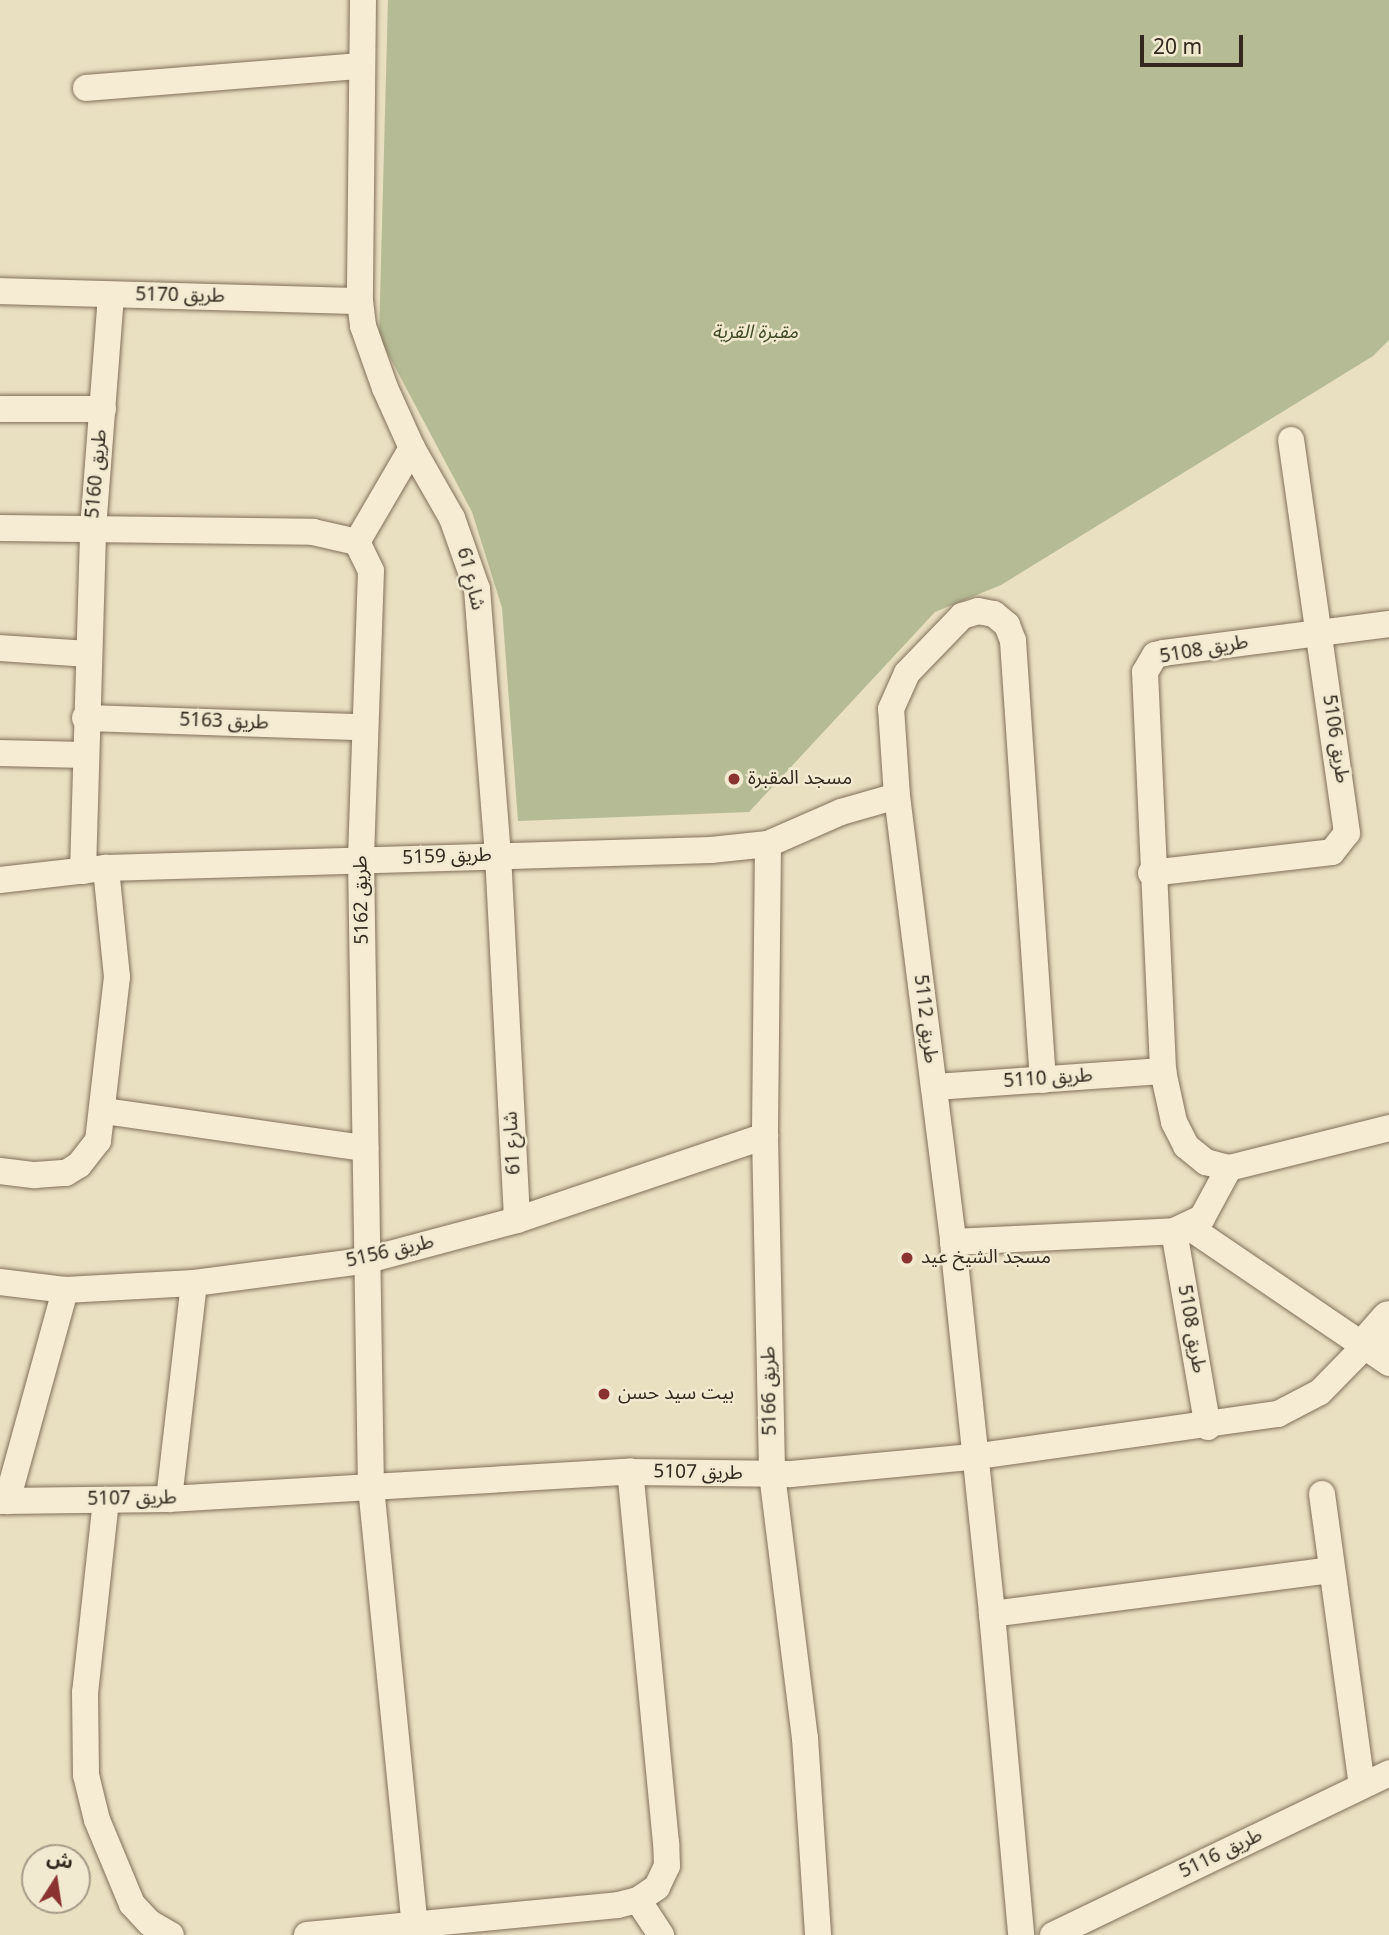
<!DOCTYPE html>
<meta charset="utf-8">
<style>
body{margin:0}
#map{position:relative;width:1389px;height:1935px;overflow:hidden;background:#e9dfc1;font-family:Georgia,"Noto Sans Arabic",serif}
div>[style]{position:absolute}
.cemetery>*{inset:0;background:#b5bb95}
.roads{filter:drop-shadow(0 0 2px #81705a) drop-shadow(0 0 2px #81705a)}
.street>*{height:26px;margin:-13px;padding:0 13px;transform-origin:13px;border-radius:13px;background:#f5ecd3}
.secondary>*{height:37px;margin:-18.5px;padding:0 18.5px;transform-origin:18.5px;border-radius:18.5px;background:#f5ecd3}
.dots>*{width:19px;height:19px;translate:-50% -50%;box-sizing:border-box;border:4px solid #f1e9d0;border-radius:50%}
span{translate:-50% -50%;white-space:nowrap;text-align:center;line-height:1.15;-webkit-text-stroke:5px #f1e9d0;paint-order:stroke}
.street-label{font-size:19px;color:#32281d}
.park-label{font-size:19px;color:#414c26;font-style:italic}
.poi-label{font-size:19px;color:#32281d}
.left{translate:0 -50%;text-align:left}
.north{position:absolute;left:21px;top:1844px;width:70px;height:70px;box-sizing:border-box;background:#f1e9d0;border:2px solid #a59c88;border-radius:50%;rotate:12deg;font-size:19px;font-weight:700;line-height:28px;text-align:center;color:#32281d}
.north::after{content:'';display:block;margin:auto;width:24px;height:32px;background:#8a3330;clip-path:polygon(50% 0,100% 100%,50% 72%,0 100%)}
.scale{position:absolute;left:1140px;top:35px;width:103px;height:32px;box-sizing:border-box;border:4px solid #32281d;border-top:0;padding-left:9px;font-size:21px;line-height:24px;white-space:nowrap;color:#32281d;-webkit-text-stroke:5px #f1e9d0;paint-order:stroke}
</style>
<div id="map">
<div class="cemetery">
<div style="clip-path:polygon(388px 0,1389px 0,1389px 340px,1373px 356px,1001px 585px,935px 612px,749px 812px,518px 821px,502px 608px,472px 512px,379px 337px)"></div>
</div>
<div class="roads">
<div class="street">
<div style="left:363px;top:0;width:301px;rotate:90.6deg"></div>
<div style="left:360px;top:301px;width:25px;rotate:83deg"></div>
<div style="left:363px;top:326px;width:66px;rotate:70.5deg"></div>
<div style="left:385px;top:388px;width:66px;rotate:65.8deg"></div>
<div style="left:412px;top:448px;width:81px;rotate:60.3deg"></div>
<div style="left:452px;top:518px;width:75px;rotate:70.6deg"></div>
<div style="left:477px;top:589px;width:267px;rotate:85.5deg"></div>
<div style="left:498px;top:855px;width:365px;rotate:87deg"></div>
<div style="left:86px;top:88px;width:275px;rotate:-4.6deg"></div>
<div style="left:0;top:291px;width:360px;rotate:1.6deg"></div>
<div style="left:0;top:409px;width:103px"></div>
<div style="left:0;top:528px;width:313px;rotate:0.7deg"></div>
<div style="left:313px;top:532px;width:45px;rotate:12.8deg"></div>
<div style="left:357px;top:542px;width:32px;rotate:64deg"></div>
<div style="left:371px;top:571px;width:289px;rotate:92deg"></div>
<div style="left:361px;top:860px;width:627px;rotate:89.09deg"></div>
<div style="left:371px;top:1487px;width:443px;rotate:84.3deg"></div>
<div style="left:357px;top:542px;width:109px;rotate:-59.7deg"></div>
<div style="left:1389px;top:624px;width:227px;rotate:172.7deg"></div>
<div style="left:1164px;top:653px;width:9px;rotate:167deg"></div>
<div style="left:1155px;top:655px;width:20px;rotate:120deg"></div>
<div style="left:1145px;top:672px;width:399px;rotate:87.4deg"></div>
<div style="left:1163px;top:1071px;width:52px;rotate:77.8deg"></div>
<div style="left:1174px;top:1122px;width:27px;rotate:63deg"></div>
<div style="left:1186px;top:1146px;width:26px;rotate:39deg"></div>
<div style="left:1206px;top:1162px;width:24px;rotate:15deg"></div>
<div style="left:1229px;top:1168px;width:165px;rotate:-14deg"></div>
<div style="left:0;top:648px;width:87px;rotate:3.9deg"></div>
<div style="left:85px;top:718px;width:278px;rotate:1.9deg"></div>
<div style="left:0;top:753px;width:83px;rotate:1.4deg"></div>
<div style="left:897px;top:796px;width:450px;rotate:82.8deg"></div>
<div style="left:953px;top:1242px;width:374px;rotate:84deg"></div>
<div style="left:992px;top:1614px;width:340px;rotate:-7.4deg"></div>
<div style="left:768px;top:844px;width:292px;rotate:90.6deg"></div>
<div style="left:765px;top:1136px;width:338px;rotate:88.8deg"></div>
<div style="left:772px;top:1474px;width:266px;rotate:82.9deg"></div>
<div style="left:805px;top:1738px;width:197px;rotate:86.2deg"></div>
<div style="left:83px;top:871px;width:342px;rotate:-88.3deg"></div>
<div style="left:93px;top:529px;width:235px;rotate:-85.6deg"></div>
<div style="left:1151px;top:873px;width:182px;rotate:-6.6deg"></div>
<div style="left:1332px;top:852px;width:24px;rotate:-52deg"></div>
<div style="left:1347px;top:833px;width:397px;rotate:-98.1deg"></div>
<div style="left:0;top:880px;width:107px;rotate:-6.5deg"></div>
<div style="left:106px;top:868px;width:605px;rotate:-1.7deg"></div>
<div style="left:711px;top:850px;width:57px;rotate:-6deg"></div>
<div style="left:768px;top:844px;width:80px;rotate:-23.7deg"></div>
<div style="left:841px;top:812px;width:58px;rotate:-15.9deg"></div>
<div style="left:897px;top:796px;width:87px;rotate:-93.9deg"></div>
<div style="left:891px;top:709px;width:39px;rotate:-66deg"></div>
<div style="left:907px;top:673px;width:79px;rotate:-46deg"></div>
<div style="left:962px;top:616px;width:17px;rotate:-17deg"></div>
<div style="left:978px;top:611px;width:16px;rotate:11deg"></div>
<div style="left:994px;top:614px;width:17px;rotate:40deg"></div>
<div style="left:1007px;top:625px;width:17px;rotate:69deg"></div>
<div style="left:1013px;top:641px;width:440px;rotate:86.1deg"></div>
<div style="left:934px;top:1087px;width:230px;rotate:-4deg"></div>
<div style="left:104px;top:1111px;width:264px;rotate:8.1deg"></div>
<div style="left:0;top:1171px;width:35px;rotate:7deg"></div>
<div style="left:35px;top:1175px;width:31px;rotate:-4deg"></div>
<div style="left:66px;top:1173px;width:15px;rotate:-32deg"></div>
<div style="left:79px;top:1165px;width:31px;rotate:-52deg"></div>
<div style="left:98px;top:1141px;width:165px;rotate:-83.4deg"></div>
<div style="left:117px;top:977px;width:110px;rotate:-95.8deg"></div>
<div style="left:1189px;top:1227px;width:242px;rotate:34.2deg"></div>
<div style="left:1174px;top:1231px;width:199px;rotate:80.2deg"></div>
<div style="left:953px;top:1242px;width:221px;rotate:-2.8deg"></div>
<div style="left:1174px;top:1231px;width:31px;rotate:-25deg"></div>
<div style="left:1202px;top:1218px;width:57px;rotate:-61.6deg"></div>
<div style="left:0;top:1282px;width:65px;rotate:7deg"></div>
<div style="left:65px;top:1290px;width:129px;rotate:-3.1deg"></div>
<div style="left:194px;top:1283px;width:171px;rotate:-7.4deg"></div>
<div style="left:364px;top:1261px;width:158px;rotate:-15deg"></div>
<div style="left:517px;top:1220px;width:262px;rotate:-18.7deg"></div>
<div style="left:1322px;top:1494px;width:294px;rotate:82.2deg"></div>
<div style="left:169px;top:1499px;width:217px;rotate:-83.4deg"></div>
<div style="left:106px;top:1500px;width:193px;rotate:96.2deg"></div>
<div style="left:85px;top:1692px;width:83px;rotate:89.3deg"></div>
<div style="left:86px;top:1775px;width:46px;rotate:76.3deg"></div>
<div style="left:97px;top:1820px;width:91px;rotate:67.4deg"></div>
<div style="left:132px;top:1904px;width:26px;rotate:47deg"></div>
<div style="left:150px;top:1923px;width:24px;rotate:30deg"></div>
<div style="left:0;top:1501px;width:169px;rotate:-0.7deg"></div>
<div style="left:169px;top:1499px;width:462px;rotate:-3.4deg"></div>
<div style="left:630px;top:1472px;width:161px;rotate:0.7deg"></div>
<div style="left:791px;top:1474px;width:182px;rotate:-5.4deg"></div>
<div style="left:972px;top:1457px;width:309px;rotate:-8deg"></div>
<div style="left:1278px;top:1414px;width:47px;rotate:-27.6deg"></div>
<div style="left:1320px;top:1392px;width:67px;rotate:-45.6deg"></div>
<div style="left:7px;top:1501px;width:219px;rotate:-74.6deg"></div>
<div style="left:992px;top:1614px;width:322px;rotate:84.8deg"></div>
<div style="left:638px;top:1900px;width:42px;rotate:56.7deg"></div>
<div style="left:307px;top:1935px;width:312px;rotate:-5.5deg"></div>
<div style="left:618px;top:1905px;width:21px;rotate:-14deg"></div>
<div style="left:638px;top:1900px;width:23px;rotate:-34deg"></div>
<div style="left:657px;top:1887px;width:23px;rotate:-65deg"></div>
<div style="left:667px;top:1866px;width:23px;rotate:-92deg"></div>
<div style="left:666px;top:1843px;width:373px;rotate:-95.5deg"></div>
<div style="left:1053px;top:1935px;width:373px;rotate:-25.7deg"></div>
</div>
<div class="secondary">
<div style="left:1367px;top:1344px;width:33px;rotate:-49deg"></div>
</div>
</div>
<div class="dots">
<div style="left:734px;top:779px;background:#8a3330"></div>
<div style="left:907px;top:1258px;background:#8a3330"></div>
<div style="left:604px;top:1394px;background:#8a3330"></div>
</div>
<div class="street-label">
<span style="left:180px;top:296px;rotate:1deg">طريق 5170</span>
<span style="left:97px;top:474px;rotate:-85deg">طريق 5160</span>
<span style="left:470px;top:579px;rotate:76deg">شارع 61</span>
<span style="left:1204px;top:650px;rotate:-10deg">طريق 5108</span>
<span style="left:224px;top:722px;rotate:2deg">طريق 5163</span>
<span style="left:1335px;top:739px;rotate:81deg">طريق 5106</span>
<span style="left:447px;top:857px;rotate:-2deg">طريق 5159</span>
<span style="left:362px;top:900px;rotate:-91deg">طريق 5162</span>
<span style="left:925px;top:1019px;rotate:83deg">طريق 5112</span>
<span style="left:1048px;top:1079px;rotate:-4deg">طريق 5110</span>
<span style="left:513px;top:1143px;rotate:-93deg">شارع 61</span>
<span style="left:390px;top:1252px;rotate:-13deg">طريق 5156</span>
<span style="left:1191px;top:1329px;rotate:80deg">طريق 5108</span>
<span style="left:770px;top:1391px;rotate:-91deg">طريق 5166</span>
<span style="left:698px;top:1473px;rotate:1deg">طريق 5107</span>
<span style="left:132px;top:1499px;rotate:-1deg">طريق 5107</span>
<span style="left:1221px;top:1854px;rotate:-26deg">طريق 5116</span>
</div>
<div class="park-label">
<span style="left:755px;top:333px">مقبرة القرية</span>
</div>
<div class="poi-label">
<span class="left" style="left:748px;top:779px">مسجد المقبرة</span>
<span class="left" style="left:921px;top:1258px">مسجد الشيخ عيد</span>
<span class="left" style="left:618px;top:1394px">بيت سيد حسن</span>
</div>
<div class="north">ش</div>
<div class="scale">20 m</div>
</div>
